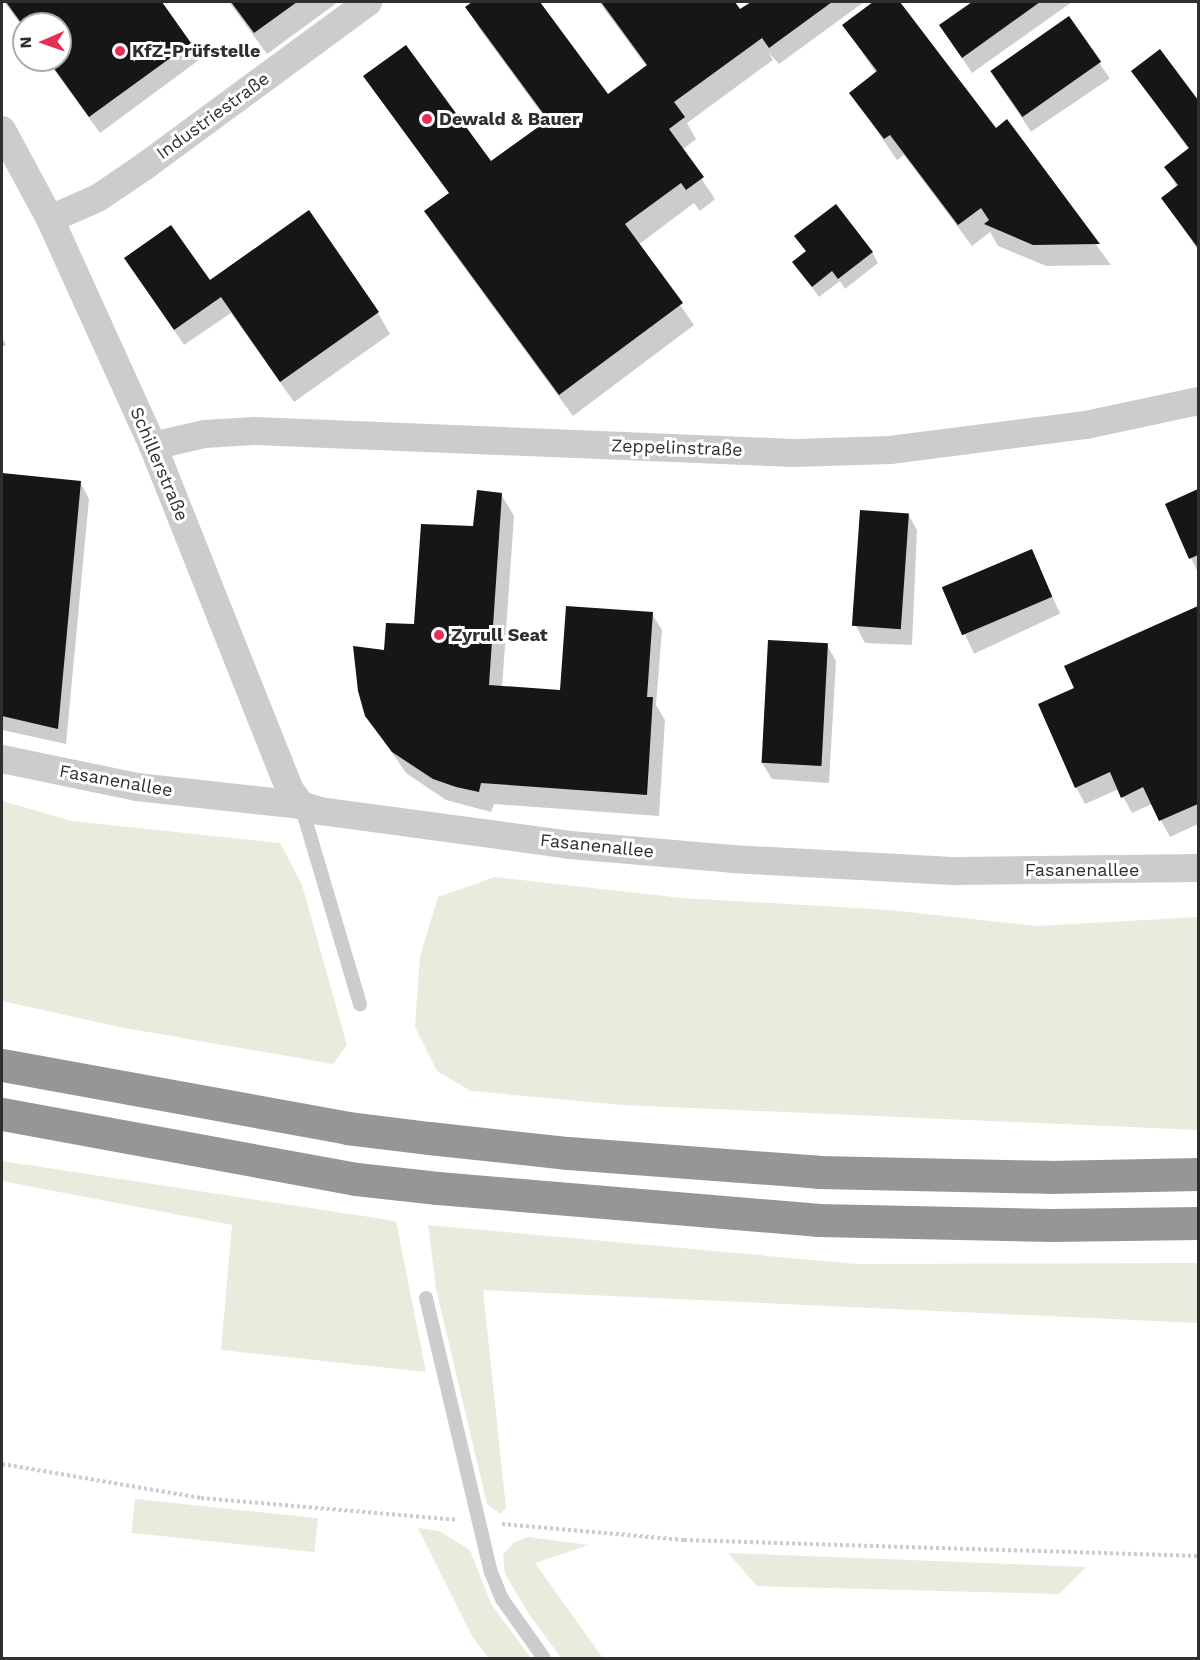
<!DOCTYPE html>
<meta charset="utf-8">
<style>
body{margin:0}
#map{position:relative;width:1200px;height:1660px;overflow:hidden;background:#fff;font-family:"Work Sans",sans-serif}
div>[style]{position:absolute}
.green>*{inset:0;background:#e7ecdc;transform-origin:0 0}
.shadow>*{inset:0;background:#0003;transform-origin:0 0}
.building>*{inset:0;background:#161616;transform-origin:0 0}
.path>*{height:4px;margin-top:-2px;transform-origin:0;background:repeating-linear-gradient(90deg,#ccc 0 3px,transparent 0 6px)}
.service>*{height:14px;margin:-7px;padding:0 7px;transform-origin:7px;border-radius:7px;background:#ccc}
.minor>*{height:28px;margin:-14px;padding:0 14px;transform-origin:14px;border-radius:14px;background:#ccc}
.motorway>*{height:33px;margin:-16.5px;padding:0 16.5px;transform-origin:16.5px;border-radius:16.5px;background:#969696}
.motorway-bridge>*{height:33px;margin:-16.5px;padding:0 16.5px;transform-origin:16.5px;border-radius:16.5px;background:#969696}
.dots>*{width:16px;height:16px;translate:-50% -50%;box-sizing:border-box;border:3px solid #fff;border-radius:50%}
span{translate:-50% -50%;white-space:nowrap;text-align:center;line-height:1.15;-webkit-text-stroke:6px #fff;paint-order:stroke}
.poi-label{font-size:18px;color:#2f2f2f;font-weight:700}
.left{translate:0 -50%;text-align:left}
.street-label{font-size:18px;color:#2f2f2f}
.frame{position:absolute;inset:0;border:3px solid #2f2f2f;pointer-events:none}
.north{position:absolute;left:12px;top:12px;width:60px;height:60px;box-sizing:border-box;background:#fff;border:2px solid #acacac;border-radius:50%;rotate:268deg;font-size:16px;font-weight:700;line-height:24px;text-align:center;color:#2f2f2f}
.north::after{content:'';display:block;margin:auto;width:21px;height:27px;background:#e72f55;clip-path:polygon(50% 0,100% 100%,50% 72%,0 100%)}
</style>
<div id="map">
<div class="green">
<div style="clip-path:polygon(2px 801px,72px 821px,280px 843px,302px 885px,347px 1045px,333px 1064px,119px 1027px,2px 1001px)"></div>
<div style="clip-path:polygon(495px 877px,682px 898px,890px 910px,1037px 926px,1198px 917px,1198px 1130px,623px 1105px,471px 1091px,437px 1071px,415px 1027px,420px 956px,438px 897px)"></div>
<div style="clip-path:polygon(2px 1161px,396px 1221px,426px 1372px,221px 1350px,232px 1225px,2px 1181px)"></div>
<div style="clip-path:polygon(428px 1225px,856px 1264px,1198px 1263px,1198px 1323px,483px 1290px,506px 1508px,501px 1514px,487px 1504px,436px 1289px)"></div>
<div style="left:135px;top:1499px;width:184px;height:34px;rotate:6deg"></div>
<div style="clip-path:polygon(418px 1528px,439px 1531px,470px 1550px,491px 1604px,531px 1658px,488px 1658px,472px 1636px)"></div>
<div style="clip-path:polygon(528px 1537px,589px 1545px,535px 1563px,603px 1658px,561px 1658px,529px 1614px,505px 1574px,503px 1555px,513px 1543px)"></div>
<div style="clip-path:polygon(728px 1553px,1086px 1567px,1059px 1594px,757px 1586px)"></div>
</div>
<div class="shadow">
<div style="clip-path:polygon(4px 2px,160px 2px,199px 60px,100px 133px,47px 60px,60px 60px,60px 24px,24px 24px,24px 29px)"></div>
<div style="clip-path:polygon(229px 2px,338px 2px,267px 54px)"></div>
<div style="clip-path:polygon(474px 2px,538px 2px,608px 96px,647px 67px,599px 2px,733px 2px,740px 11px,753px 2px,864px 2px,779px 64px,768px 52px,773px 60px,687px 123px,696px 139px,682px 150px,715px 199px,700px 211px,694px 203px,638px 245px,694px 325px,573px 416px,439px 233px,426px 212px,450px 194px,365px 77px,491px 164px,548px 122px,479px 28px,467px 7px)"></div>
<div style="clip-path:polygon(875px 2px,898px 2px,995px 130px,1006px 122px,1111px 265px,1046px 266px,998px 246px,990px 232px,972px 246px,904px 155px,897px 160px,851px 93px,876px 73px,844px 25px)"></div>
<div style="clip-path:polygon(974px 2px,1072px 2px,972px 73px,941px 26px)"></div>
<div style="left:1069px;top:18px;width:73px;height:95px;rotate:56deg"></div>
<div style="clip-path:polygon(1160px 51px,1198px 102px,1198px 250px,1163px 198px,1177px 187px,1166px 167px,1189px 150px,1133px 71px)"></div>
<div style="clip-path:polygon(796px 237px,872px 252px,878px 263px,845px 289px,840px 281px,819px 297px,794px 263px,807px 253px)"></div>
<div style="clip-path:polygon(126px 258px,213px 287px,378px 313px,390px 334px,294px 402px,231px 313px,184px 345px)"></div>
<div style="left:2px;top:337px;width:9px;height:59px;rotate:63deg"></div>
<div style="clip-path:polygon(2px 475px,80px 482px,89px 499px,66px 744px,2px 730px)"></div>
<div style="clip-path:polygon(1198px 491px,1198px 573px,1167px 505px)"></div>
<div style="clip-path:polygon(501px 494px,514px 516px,502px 688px,561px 692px,652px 614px,662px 630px,656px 705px,665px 720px,659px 816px,494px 804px,491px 812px,446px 800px,406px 773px,367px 716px,386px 651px,415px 626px,474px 528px)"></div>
<div style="clip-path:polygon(908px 514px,917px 530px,912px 645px,865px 643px,856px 626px)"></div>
<div style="left:1031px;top:551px;width:69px;height:95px;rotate:65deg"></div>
<div style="clip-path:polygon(1198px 608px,1198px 824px,1170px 837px,1152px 804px,1132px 813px,1119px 789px,1085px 804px,1076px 787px,1076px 689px,1066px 667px)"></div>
<div style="clip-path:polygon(827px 645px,836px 661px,829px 783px,772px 779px,762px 763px)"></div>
</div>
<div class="building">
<div style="clip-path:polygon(6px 2px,162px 2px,191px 43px,89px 117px,48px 60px,60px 60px,60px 24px,24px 27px)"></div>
<div style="clip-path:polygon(231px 2px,297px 2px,254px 33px)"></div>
<div style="clip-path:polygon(472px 2px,540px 2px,608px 94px,647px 65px,601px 2px,735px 2px,740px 9px,751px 2px,832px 2px,769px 48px,762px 38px,674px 102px,685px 117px,669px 129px,704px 177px,686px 190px,681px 183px,625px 224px,683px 303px,559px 395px,424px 211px,449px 193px,363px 76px,406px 45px,491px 161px,548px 120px,465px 7px)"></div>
<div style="clip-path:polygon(873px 2px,900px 2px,996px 128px,1007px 119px,1100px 244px,1033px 245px,984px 224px,989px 220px,981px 208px,958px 225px,890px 135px,884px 139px,849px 93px,877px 71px,842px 25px)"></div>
<div style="clip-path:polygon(972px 2px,1040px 2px,962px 58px,939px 25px)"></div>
<div style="left:1069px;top:16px;width:56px;height:96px;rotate:55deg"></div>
<div style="clip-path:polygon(1160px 49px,1198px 100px,1198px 248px,1161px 198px,1178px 185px,1164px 167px,1189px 148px,1131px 71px)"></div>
<div style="clip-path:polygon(836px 204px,873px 252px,838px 279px,832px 271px,812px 287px,792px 262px,806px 251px,794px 236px)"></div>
<div style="clip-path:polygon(309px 210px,379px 312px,280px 382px,221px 297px,174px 330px,124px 258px,171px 225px,210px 280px)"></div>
<div style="clip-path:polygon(2px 473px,81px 481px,58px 729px,2px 716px)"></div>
<div style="clip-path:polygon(1198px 489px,1198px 555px,1189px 559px,1165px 504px)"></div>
<div style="clip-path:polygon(477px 490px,502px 493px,489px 685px,560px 690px,566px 606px,653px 612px,647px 697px,653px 697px,647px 795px,481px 783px,479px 792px,456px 787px,433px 779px,392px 752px,365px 716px,358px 691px,353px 646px,384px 650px,386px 623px,414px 624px,421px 524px,473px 526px)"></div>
<div style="left:860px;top:510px;width:49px;height:116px;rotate:4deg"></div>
<div style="left:1032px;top:549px;width:52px;height:98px;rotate:67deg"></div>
<div style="clip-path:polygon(1198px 606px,1198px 804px,1159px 821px,1143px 787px,1121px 798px,1110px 772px,1075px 788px,1038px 704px,1074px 688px,1064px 666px)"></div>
<div style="left:768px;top:640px;width:60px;height:123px;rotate:3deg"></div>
</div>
<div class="path">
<div style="left:2px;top:1464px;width:202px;rotate:9.7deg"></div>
<div style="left:201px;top:1498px;width:256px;rotate:4.9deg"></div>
<div style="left:502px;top:1524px;width:183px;rotate:5deg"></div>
<div style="left:684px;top:1540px;width:514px;rotate:1.78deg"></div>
</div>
<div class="service">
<div style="left:301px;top:805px;width:208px;rotate:73.5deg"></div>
<div style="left:426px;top:1298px;width:282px;rotate:76.7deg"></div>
<div style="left:491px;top:1572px;width:29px;rotate:68deg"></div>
<div style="left:502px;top:1599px;width:72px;rotate:54.6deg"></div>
</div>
<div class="minor">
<div style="left:2px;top:130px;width:101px;rotate:61.7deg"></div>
<div style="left:50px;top:219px;width:249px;rotate:65.6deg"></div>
<div style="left:153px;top:446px;width:370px;rotate:68.3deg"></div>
<div style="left:290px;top:790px;width:19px;rotate:54deg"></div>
<div style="left:50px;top:219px;width:52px;rotate:-23.6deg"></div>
<div style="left:98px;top:198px;width:57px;rotate:-34.2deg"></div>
<div style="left:145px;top:166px;width:277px;rotate:-36.3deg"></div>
<div style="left:153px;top:446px;width:52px;rotate:-13.2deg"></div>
<div style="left:204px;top:434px;width:51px;rotate:-3.4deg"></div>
<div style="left:255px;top:431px;width:540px;rotate:2.33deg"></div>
<div style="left:795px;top:453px;width:95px;rotate:-1.8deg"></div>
<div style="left:890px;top:450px;width:198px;rotate:-7.3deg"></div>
<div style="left:1086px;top:425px;width:115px;rotate:-12.1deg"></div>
<div style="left:2px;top:759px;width:138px;rotate:11.7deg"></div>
<div style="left:137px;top:787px;width:165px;rotate:6.3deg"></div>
<div style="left:301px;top:805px;width:20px;rotate:18deg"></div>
<div style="left:320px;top:811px;width:252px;rotate:7.7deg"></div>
<div style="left:570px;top:845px;width:163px;rotate:4.9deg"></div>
<div style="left:732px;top:859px;width:225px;rotate:3.1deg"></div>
<div style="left:957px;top:871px;width:241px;rotate:-0.7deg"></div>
</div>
<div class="motorway">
<div style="left:2px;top:1065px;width:351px;rotate:10.3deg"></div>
<div style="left:2px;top:1114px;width:360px;rotate:10.4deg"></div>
<div style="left:429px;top:1138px;width:140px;rotate:6.2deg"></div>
<div style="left:568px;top:1153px;width:251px;rotate:4.3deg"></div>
<div style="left:818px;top:1172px;width:231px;rotate:1.2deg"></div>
<div style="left:1049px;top:1177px;width:149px;rotate:-1.2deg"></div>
<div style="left:438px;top:1188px;width:380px;rotate:4.8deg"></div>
<div style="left:817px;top:1220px;width:234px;rotate:1.2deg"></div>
<div style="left:1051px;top:1225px;width:147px;rotate:-0.8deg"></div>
</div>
<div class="motorway-bridge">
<div style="left:347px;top:1128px;width:83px;rotate:7deg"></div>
<div style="left:356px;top:1179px;width:82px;rotate:6.3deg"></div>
</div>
<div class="dots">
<div style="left:120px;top:51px;background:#e72f55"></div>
<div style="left:427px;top:119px;background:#e72f55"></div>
<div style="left:439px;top:635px;background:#e72f55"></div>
</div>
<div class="poi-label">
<span class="left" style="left:132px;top:51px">KfZ-Prüfstelle</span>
<span class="left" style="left:439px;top:119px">Dewald &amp; Bauer</span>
<span class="left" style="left:451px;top:635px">Zyrull Seat</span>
</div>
<div class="street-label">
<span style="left:213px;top:116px;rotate:-36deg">Industriestraße</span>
<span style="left:677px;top:448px;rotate:2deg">Zeppelinstraße</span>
<span style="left:159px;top:464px;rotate:67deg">Schillerstraße</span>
<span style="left:116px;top:781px;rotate:10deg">Fasanenallee</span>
<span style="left:597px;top:846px;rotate:6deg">Fasanenallee</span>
<span style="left:1082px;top:870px">Fasanenallee</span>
</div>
<div class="frame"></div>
<div class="north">N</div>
</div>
